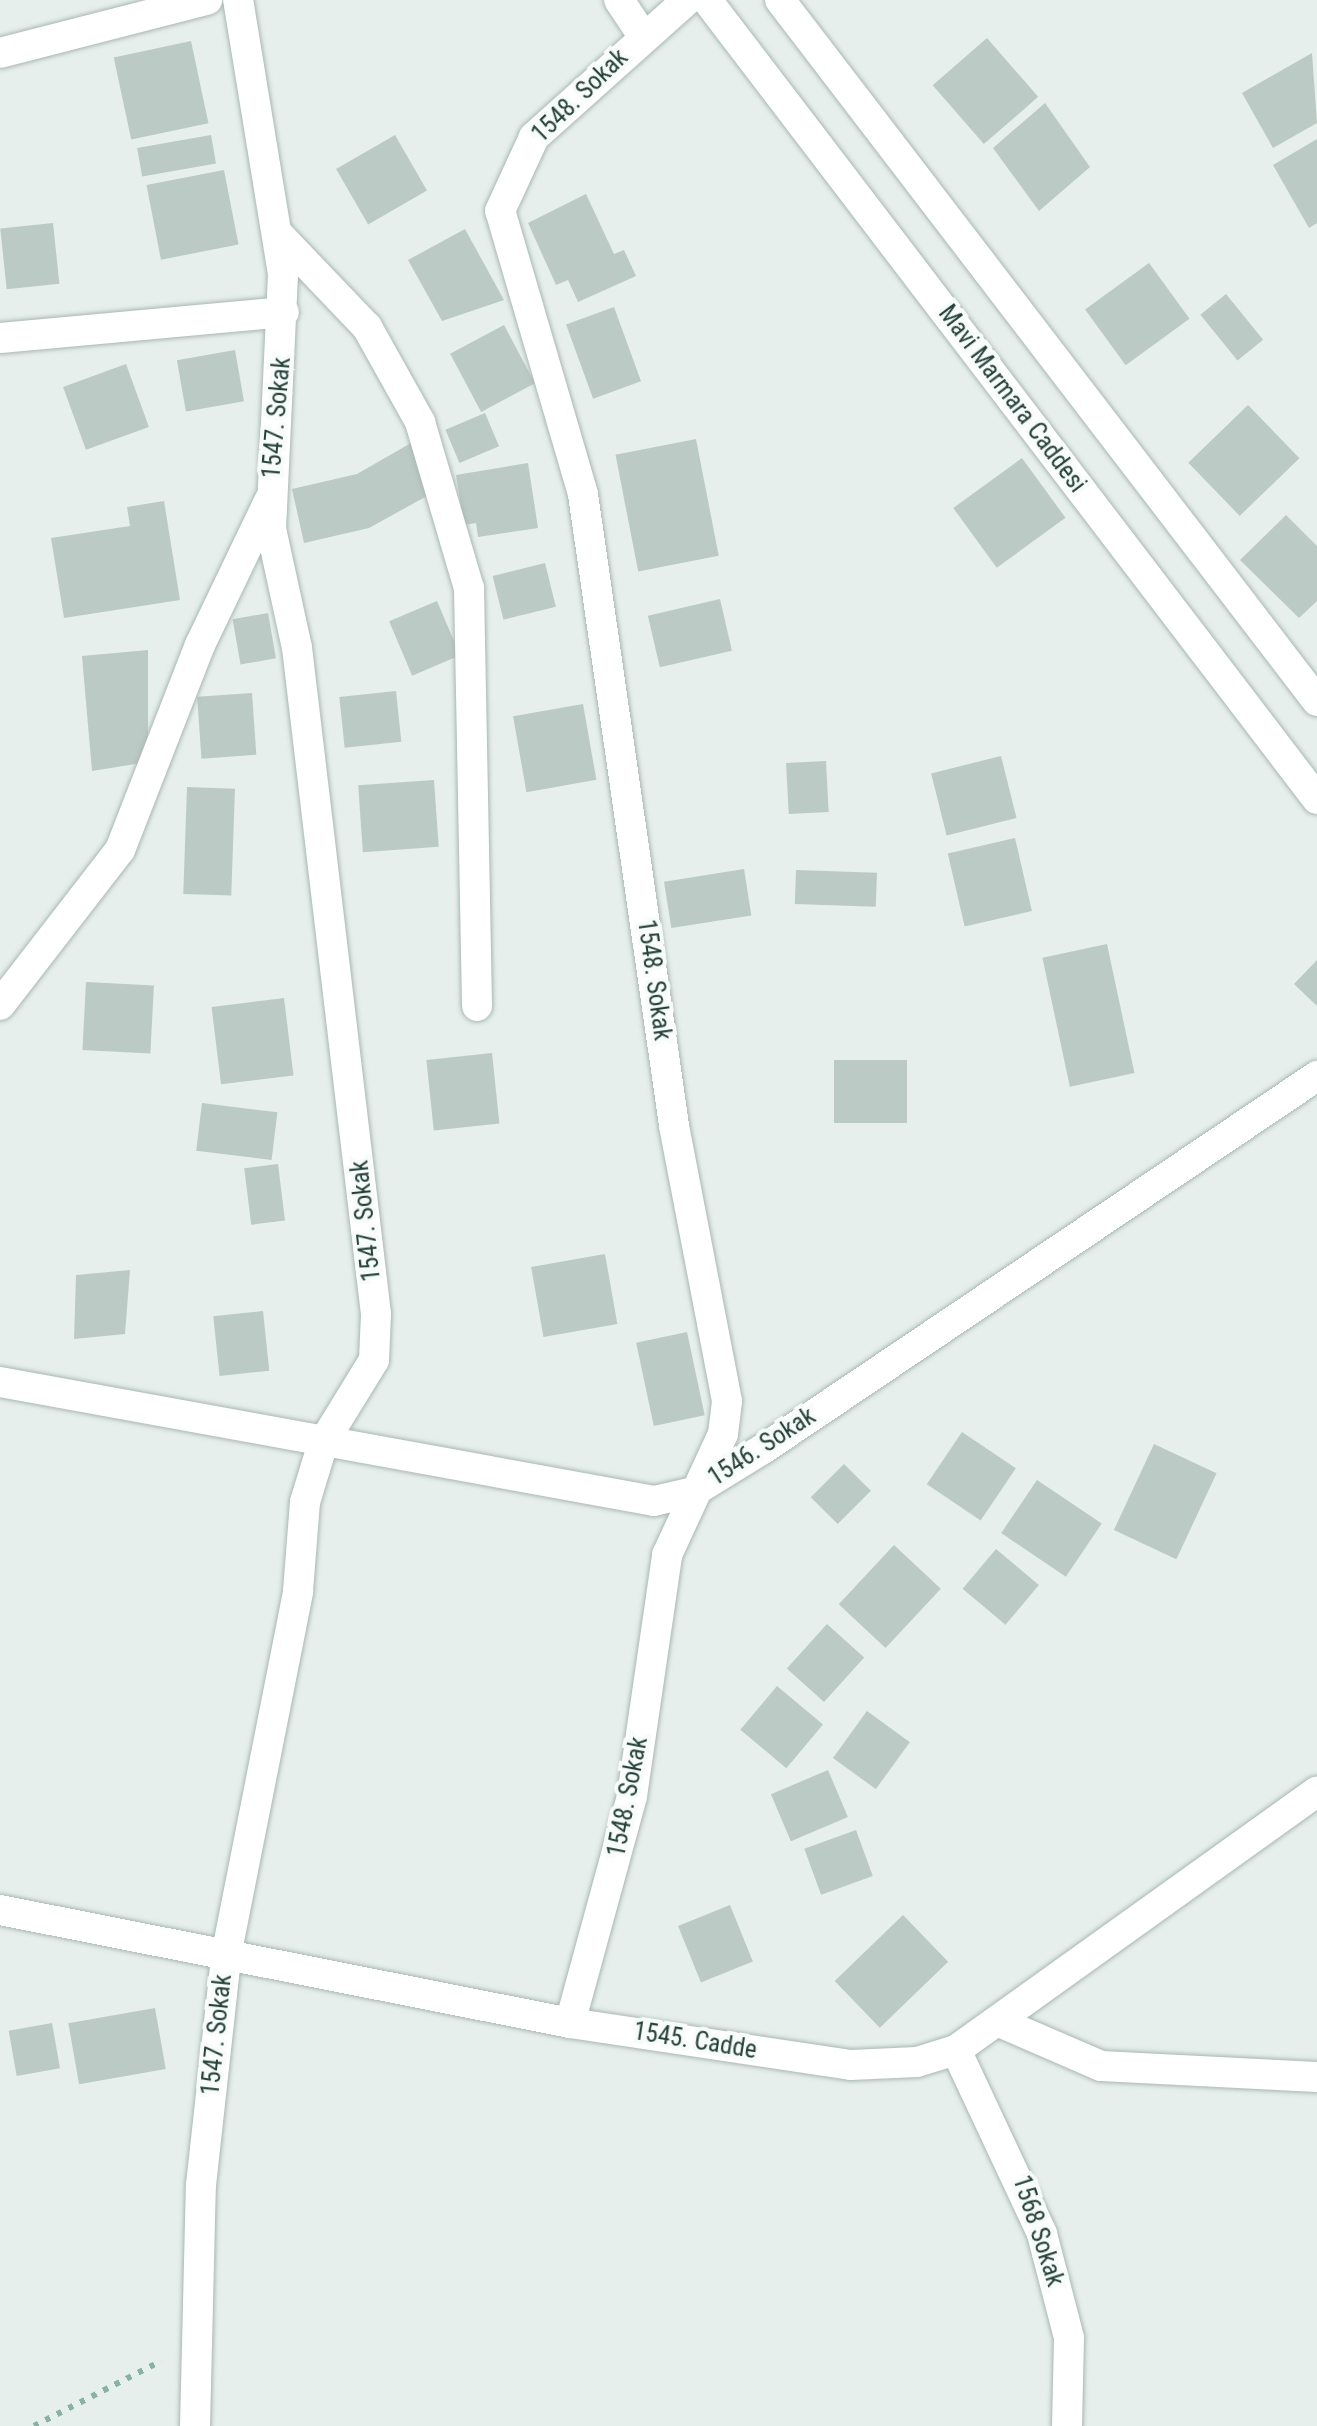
<!DOCTYPE html>
<style>
body{margin:0}
#map{position:relative;width:1317px;height:2426px;overflow:hidden;background:#e6efeb;font-family:"Roboto Condensed",sans-serif}
div>[style]{position:absolute}
.building>*{inset:0;background:#bbcac4;transform-origin:0 0}
.path>*{height:6px;margin-top:-3px;transform-origin:0;background:repeating-linear-gradient(90deg,#86b3a5 0 5px,transparent 0 13px)}
.roads{filter:drop-shadow(0 0 2px #a8b8b2) drop-shadow(0 0 2px #a8b8b2)}
.minor>*{height:30px;margin:-15px;padding:0 15px;transform-origin:15px;border-radius:15px;background:#fff}
span{translate:-50% -50%;white-space:nowrap;text-align:center;line-height:1.15;-webkit-text-stroke:8px #f7fbf9;paint-order:stroke}
.street-label{font-size:25px;color:#24423a}
</style>
<div id="map">
<div class="building">
<div style="left:987px;top:38px;width:78px;height:72px;rotate:49deg"></div>
<div style="left:191px;top:41px;width:84px;height:79px;rotate:78deg"></div>
<div style="clip-path:polygon(1312px 53px,1317px 123px,1273px 148px,1242px 93px)"></div>
<div style="clip-path:polygon(1045px 103px,1090px 167px,1039px 211px,993px 148px)"></div>
<div style="left:211px;top:135px;width:29px;height:75px;rotate:80deg"></div>
<div style="left:395px;top:135px;width:64px;height:68px;rotate:60deg"></div>
<div style="clip-path:polygon(1317px 139px,1317px 223px,1309px 228px,1273px 165px)"></div>
<div style="left:224px;top:170px;width:76px;height:79px;rotate:79deg"></div>
<div style="clip-path:polygon(586px 194px,614px 254px,624px 250px,636px 276px,578px 302px,568px 280px,556px 285px,528px 223px)"></div>
<div style="left:53px;top:223px;width:61px;height:53px;rotate:84deg"></div>
<div style="clip-path:polygon(465px 229px,504px 300px,442px 321px,408px 260px)"></div>
<div style="left:1149px;top:263px;width:69px;height:79px;rotate:54deg"></div>
<div style="left:1226px;top:294px;width:59px;height:33px;rotate:51deg"></div>
<div style="left:614px;top:307px;width:79px;height:51px;rotate:70deg"></div>
<div style="left:504px;top:325px;width:66px;height:61px;rotate:62deg"></div>
<div style="left:235px;top:350px;width:52px;height:59px;rotate:80deg"></div>
<div style="left:126px;top:364px;width:67px;height:67px;rotate:70deg"></div>
<div style="left:1248px;top:405px;width:74px;height:83px;rotate:46deg"></div>
<div style="left:485px;top:413px;width:36px;height:43px;rotate:67deg"></div>
<div style="left:696px;top:439px;width:119px;height:82px;rotate:79deg"></div>
<div style="clip-path:polygon(411px 443px,436px 491px,369px 528px,304px 543px,292px 489px,357px 474px)"></div>
<div style="left:1022px;top:458px;width:74px;height:85px;rotate:54deg"></div>
<div style="clip-path:polygon(528px 463px,538px 528px,478px 537px,476px 523px,464px 525px,456px 475px)"></div>
<div style="clip-path:polygon(164px 501px,180px 600px,64px 618px,51px 538px,130px 526px,127px 507px)"></div>
<div style="clip-path:polygon(1286px 515px,1317px 546px,1317px 601px,1299px 618px,1240px 560px)"></div>
<div style="left:545px;top:563px;width:45px;height:54px;rotate:76deg"></div>
<div style="left:720px;top:599px;width:53px;height:74px;rotate:77deg"></div>
<div style="left:437px;top:601px;width:59px;height:52px;rotate:67deg"></div>
<div style="left:268px;top:613px;width:46px;height:36px;rotate:80deg"></div>
<div style="clip-path:polygon(148px 650px,148px 762px,92px 771px,82px 656px)"></div>
<div style="left:396px;top:691px;width:51px;height:57px;rotate:84deg"></div>
<div style="left:252px;top:693px;width:62px;height:55px;rotate:86deg"></div>
<div style="left:583px;top:704px;width:77px;height:71px;rotate:80deg"></div>
<div style="left:1001px;top:756px;width:64px;height:72px;rotate:76deg"></div>
<div style="left:826px;top:761px;width:51px;height:40px;rotate:87deg"></div>
<div style="left:434px;top:780px;width:67px;height:76px;rotate:86deg"></div>
<div style="left:187px;top:787px;width:48px;height:107px;rotate:2deg"></div>
<div style="left:1015px;top:838px;width:75px;height:69px;rotate:77deg"></div>
<div style="left:744px;top:869px;width:47px;height:81px;rotate:81deg"></div>
<div style="left:796px;top:870px;width:81px;height:34px;rotate:2deg"></div>
<div style="left:1107px;top:944px;width:132px;height:66px;rotate:78deg"></div>
<div style="clip-path:polygon(1317px 960px,1317px 1006px,1294px 984px)"></div>
<div style="left:86px;top:982px;width:68px;height:68px;rotate:3deg"></div>
<div style="left:284px;top:998px;width:78px;height:73px;rotate:83deg"></div>
<div style="left:492px;top:1053px;width:71px;height:66px;rotate:84deg"></div>
<div style="left:907px;top:1060px;width:63px;height:73px;rotate:90deg"></div>
<div style="left:202px;top:1103px;width:76px;height:48px;rotate:7deg"></div>
<div style="left:278px;top:1164px;width:57px;height:34px;rotate:83deg"></div>
<div style="left:605px;top:1254px;width:71px;height:75px;rotate:80deg"></div>
<div style="clip-path:polygon(130px 1270px,125px 1334px,74px 1339px,76px 1275px)"></div>
<div style="left:263px;top:1311px;width:60px;height:50px;rotate:84deg"></div>
<div style="left:687px;top:1332px;width:85px;height:52px;rotate:78deg"></div>
<div style="left:962px;top:1432px;width:65px;height:63px;rotate:34deg"></div>
<div style="left:1154px;top:1444px;width:69px;height:95px;rotate:25deg"></div>
<div style="left:844px;top:1464px;width:38px;height:47px;rotate:45deg"></div>
<div style="left:1037px;top:1480px;width:78px;height:64px;rotate:34deg"></div>
<div style="left:894px;top:1545px;width:64px;height:81px;rotate:43deg"></div>
<div style="left:996px;top:1549px;width:56px;height:52px;rotate:40deg"></div>
<div style="left:827px;top:1624px;width:50px;height:60px;rotate:42deg"></div>
<div style="left:777px;top:1686px;width:60px;height:57px;rotate:40deg"></div>
<div style="left:867px;top:1711px;width:53px;height:58px;rotate:36deg"></div>
<div style="left:828px;top:1770px;width:51px;height:62px;rotate:67deg"></div>
<div style="left:856px;top:1830px;width:49px;height:55px;rotate:70deg"></div>
<div style="left:730px;top:1905px;width:61px;height:56px;rotate:68deg"></div>
<div style="left:903px;top:1915px;width:65px;height:95px;rotate:46deg"></div>
<div style="left:155px;top:2008px;width:62px;height:88px;rotate:80deg"></div>
<div style="left:52px;top:2023px;width:46px;height:44px;rotate:80deg"></div>
</div>
<div class="path">
<div style="left:34px;top:2426px;width:143px;rotate:-27.1deg"></div>
</div>
<div class="roads">
<div class="minor">
<div style="left:619px;top:0;width:43px;rotate:56.3deg"></div>
<div style="left:707px;top:0;width:1005px;rotate:52.64deg"></div>
<div style="left:780px;top:0;width:883px;rotate:52.55deg"></div>
<div style="left:0;top:53px;width:214px;rotate:-14.4deg"></div>
<div style="left:278px;top:234px;width:129px;rotate:46.3deg"></div>
<div style="left:367px;top:327px;width:109px;rotate:60.8deg"></div>
<div style="left:420px;top:422px;width:173px;rotate:73.6deg"></div>
<div style="left:469px;top:588px;width:418px;rotate:88.9deg"></div>
<div style="left:0;top:338px;width:285px;rotate:-5.2deg"></div>
<div style="left:0;top:1005px;width:196px;rotate:-52.3deg"></div>
<div style="left:120px;top:850px;width:220px;rotate:-68.7deg"></div>
<div style="left:200px;top:645px;width:160px;rotate:-64.4deg"></div>
<div style="left:0;top:1382px;width:665px;rotate:10.31deg"></div>
<div style="left:654px;top:1501px;width:40px;rotate:-13deg"></div>
<div style="left:693px;top:1492px;width:82px;rotate:-31.6deg"></div>
<div style="left:763px;top:1449px;width:668px;rotate:-33.95deg"></div>
<div style="left:0;top:1910px;width:581px;rotate:11.21deg"></div>
<div style="left:570px;top:2023px;width:284px;rotate:8.5deg"></div>
<div style="left:851px;top:2065px;width:66px;rotate:-2.6deg"></div>
<div style="left:917px;top:2062px;width:41px;rotate:-17.1deg"></div>
<div style="left:956px;top:2050px;width:444px;rotate:-35.6deg"></div>
<div style="left:997px;top:2021px;width:113px;rotate:23.4deg"></div>
<div style="left:1101px;top:2066px;width:216px;rotate:2.9deg"></div>
<div style="left:570px;top:2023px;width:235px;rotate:-74.7deg"></div>
<div style="left:632px;top:1796px;width:244px;rotate:-81.7deg"></div>
<div style="left:667px;top:1555px;width:133px;rotate:-65.2deg"></div>
<div style="left:723px;top:1434px;width:33px;rotate:-83deg"></div>
<div style="left:727px;top:1401px;width:281px;rotate:-100.9deg"></div>
<div style="left:674px;top:1125px;width:638px;rotate:-98.21deg"></div>
<div style="left:583px;top:494px;width:295px;rotate:-106.3deg"></div>
<div style="left:500px;top:211px;width:81px;rotate:-65.3deg"></div>
<div style="left:534px;top:137px;width:205px;rotate:-41.8deg"></div>
<div style="left:956px;top:2050px;width:203px;rotate:64.9deg"></div>
<div style="left:1042px;top:2234px;width:107px;rotate:75.4deg"></div>
<div style="left:1069px;top:2338px;width:88px;rotate:91.3deg"></div>
<div style="left:195px;top:2426px;width:241px;rotate:-88.6deg"></div>
<div style="left:201px;top:2185px;width:235px;rotate:-83.7deg"></div>
<div style="left:227px;top:1951px;width:367px;rotate:-78.8deg"></div>
<div style="left:298px;top:1591px;width:89px;rotate:-85.5deg"></div>
<div style="left:305px;top:1502px;width:62px;rotate:-73deg"></div>
<div style="left:323px;top:1443px;width:97px;rotate:-58.4deg"></div>
<div style="left:374px;top:1360px;width:46px;rotate:-87.5deg"></div>
<div style="left:376px;top:1314px;width:671px;rotate:-96.76deg"></div>
<div style="left:297px;top:648px;width:122px;rotate:-102.3deg"></div>
<div style="left:271px;top:529px;width:255px;rotate:-87.3deg"></div>
<div style="left:283px;top:274px;width:278px;rotate:-99.3deg"></div>
</div>
</div>
<div class="street-label">
<span style="left:580px;top:96px;rotate:-44deg">1548. Sokak</span>
<span style="left:1012px;top:399px;rotate:53deg">Mavi Marmara Caddesi</span>
<span style="left:277px;top:418px;rotate:-85deg">1547. Sokak</span>
<span style="left:654px;top:980px;rotate:82deg">1548. Sokak</span>
<span style="left:366px;top:1221px;rotate:-96deg">1547. Sokak</span>
<span style="left:762px;top:1447px;rotate:-33deg">1546. Sokak</span>
<span style="left:628px;top:1797px;rotate:-79deg">1548. Sokak</span>
<span style="left:217px;top:2035px;rotate:-84deg">1547. Sokak</span>
<span style="left:695px;top:2041px;rotate:9deg">1545. Cadde</span>
<span style="left:1038px;top:2231px;rotate:72deg">1568 Sokak</span>
</div>
</div>
